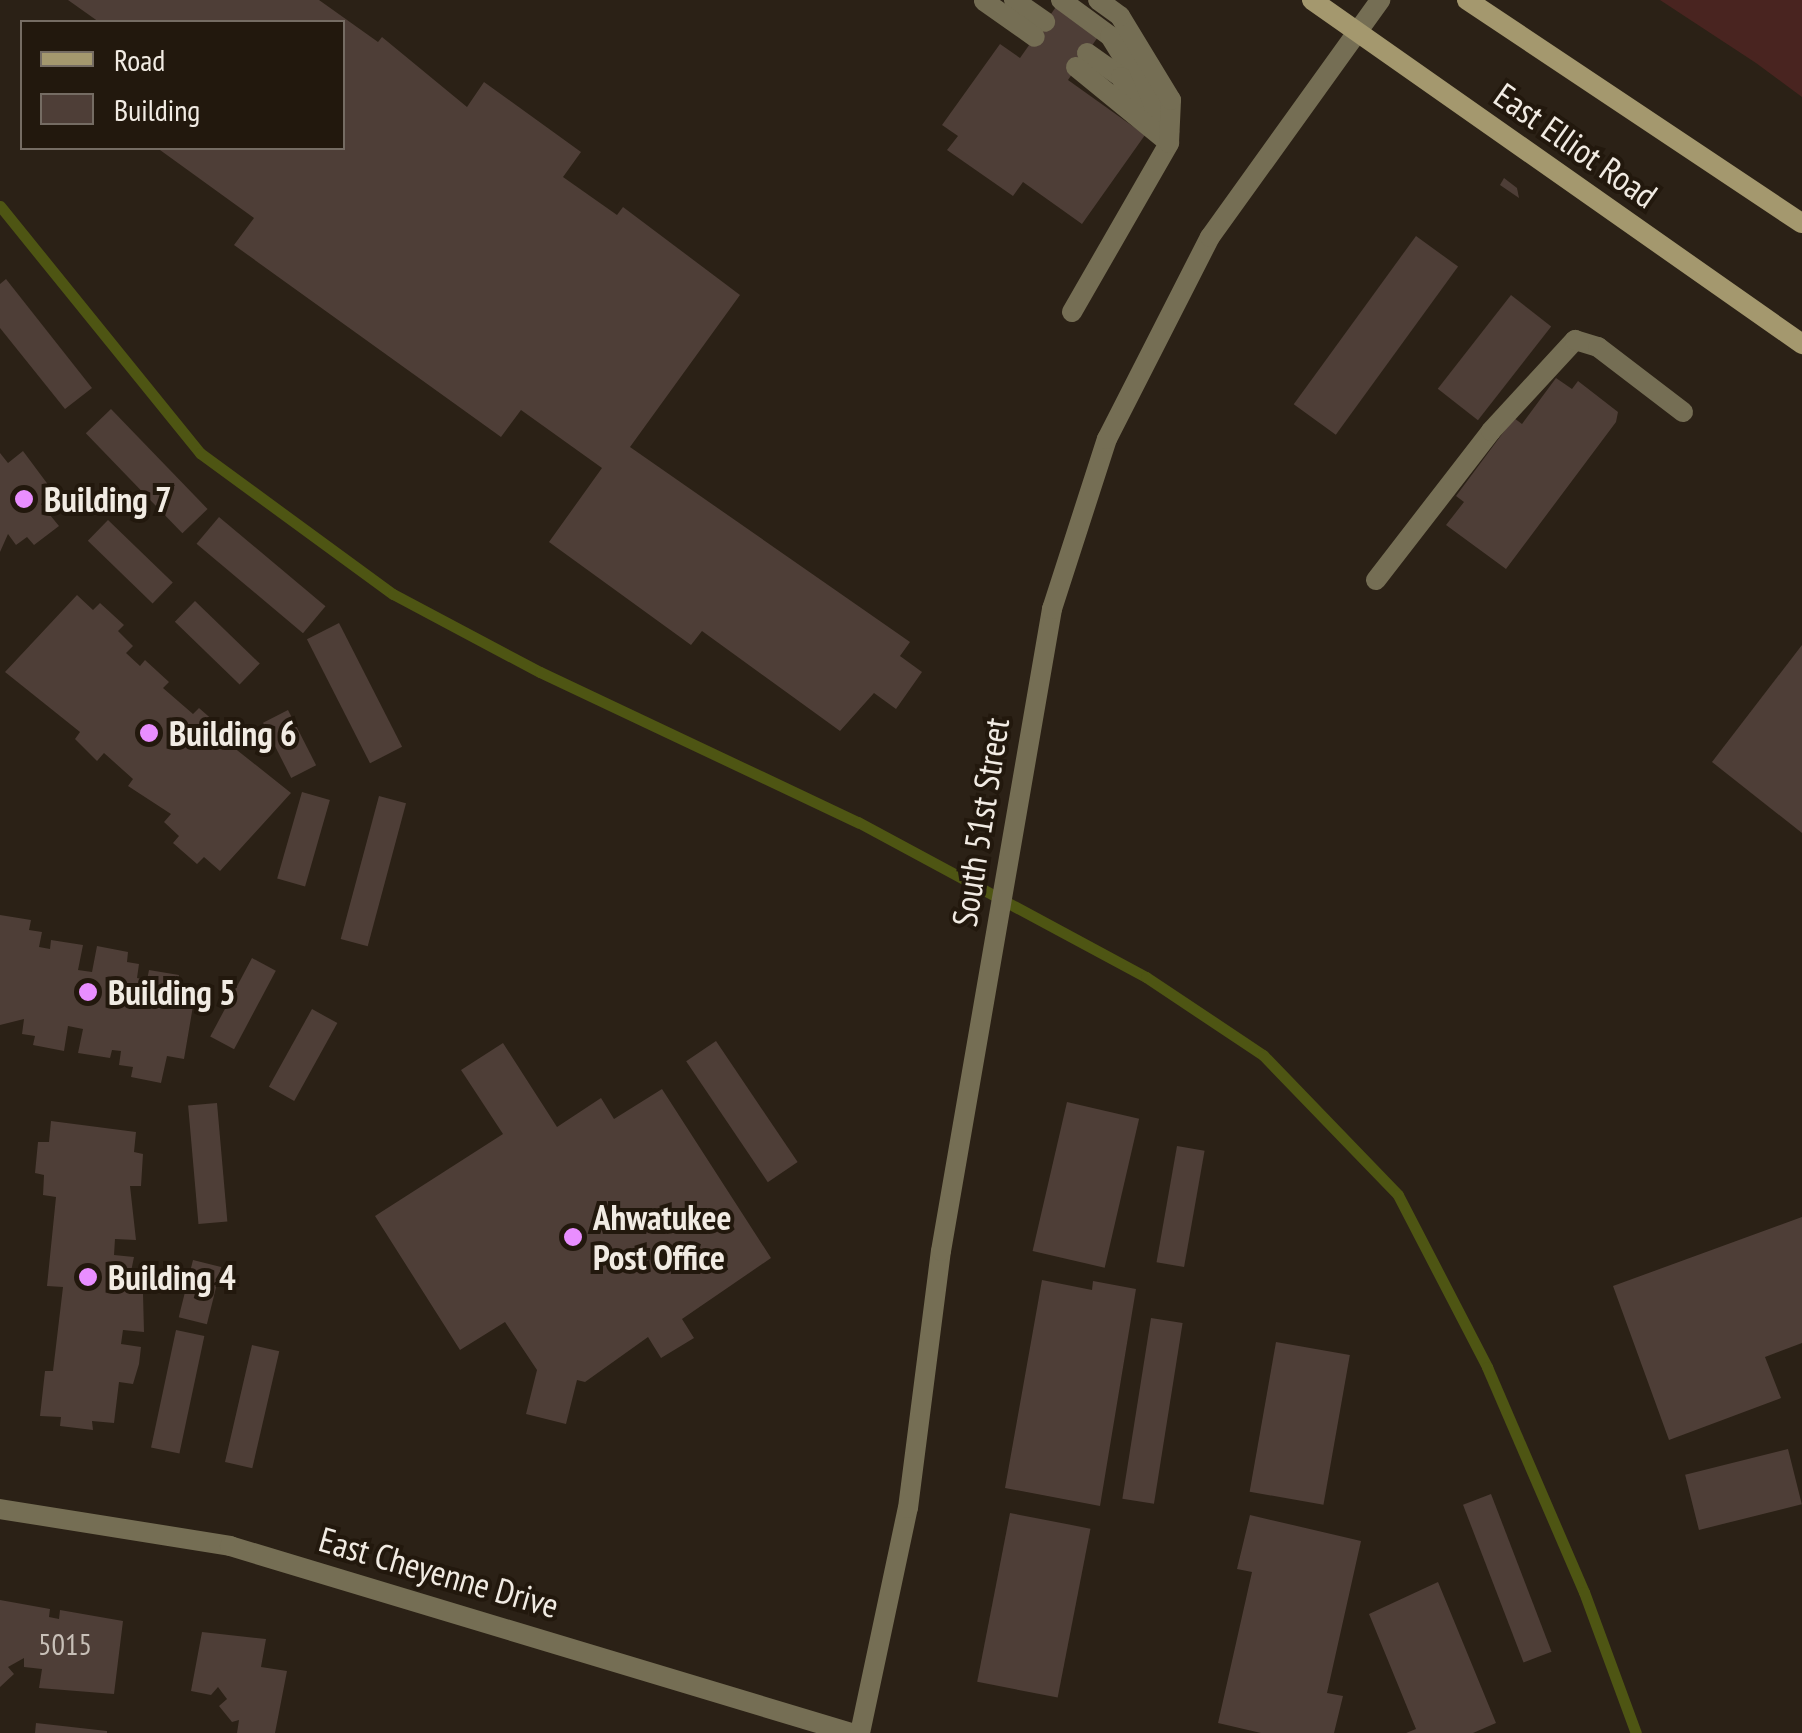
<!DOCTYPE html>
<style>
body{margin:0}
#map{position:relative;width:1802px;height:1733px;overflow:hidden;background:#2b2116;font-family:"PT Sans Narrow",sans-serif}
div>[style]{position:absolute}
.green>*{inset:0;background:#492420}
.stream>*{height:11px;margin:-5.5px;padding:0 5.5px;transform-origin:5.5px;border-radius:5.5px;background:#4e5513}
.building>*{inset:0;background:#4e3e37;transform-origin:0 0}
.service>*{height:20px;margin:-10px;padding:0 10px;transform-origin:10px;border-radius:10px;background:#756e54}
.minor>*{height:20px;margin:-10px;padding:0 10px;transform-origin:10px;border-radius:10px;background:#756e54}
.tertiary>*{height:20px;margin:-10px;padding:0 10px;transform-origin:10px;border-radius:10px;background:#756e54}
.secondary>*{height:20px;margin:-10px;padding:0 10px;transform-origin:10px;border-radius:10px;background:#a4986e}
.dots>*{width:28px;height:28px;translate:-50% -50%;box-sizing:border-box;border:5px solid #22180d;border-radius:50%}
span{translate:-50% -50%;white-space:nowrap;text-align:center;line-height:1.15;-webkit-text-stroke:8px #22180d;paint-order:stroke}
.number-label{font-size:30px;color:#c8c0b8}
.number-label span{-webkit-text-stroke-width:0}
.street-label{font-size:35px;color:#f1ebe3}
.poi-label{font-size:35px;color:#f1ebe3;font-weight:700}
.left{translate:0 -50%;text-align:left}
.legend{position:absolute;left:20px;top:20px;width:325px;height:130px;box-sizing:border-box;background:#22180d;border:2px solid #756c63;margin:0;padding:12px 18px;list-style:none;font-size:30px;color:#f1ebe3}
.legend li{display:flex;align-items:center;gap:20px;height:50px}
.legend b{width:50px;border:2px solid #756c63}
</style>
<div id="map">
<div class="green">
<div style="clip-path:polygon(1660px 0,1802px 0,1802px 97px,1756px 63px)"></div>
</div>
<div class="stream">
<div style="left:0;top:206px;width:318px;rotate:51deg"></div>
<div style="left:200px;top:453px;width:239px;rotate:36.2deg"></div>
<div style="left:393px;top:594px;width:166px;rotate:28deg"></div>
<div style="left:540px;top:672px;width:352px;rotate:25.3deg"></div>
<div style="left:858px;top:822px;width:327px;rotate:28.3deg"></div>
<div style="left:1146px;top:977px;width:141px;rotate:33.7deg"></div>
<div style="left:1263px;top:1055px;width:194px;rotate:46deg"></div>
<div style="left:1398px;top:1195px;width:194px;rotate:62.6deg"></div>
<div style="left:1487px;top:1367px;width:245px;rotate:66.7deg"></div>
<div style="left:1584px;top:1592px;width:150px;rotate:69.8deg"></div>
</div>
<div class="building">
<div style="clip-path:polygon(68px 0,319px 0,378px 42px,382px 37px,467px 107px,484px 82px,581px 152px,563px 177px,617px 215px,623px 207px,740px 295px,630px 447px,910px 642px,900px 656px,922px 672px,896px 709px,874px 693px,840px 731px,702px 631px,691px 645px,549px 542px,602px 468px,521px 410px,501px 437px,234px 245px,254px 218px,160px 150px,342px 148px,342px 22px,99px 22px)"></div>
<div style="clip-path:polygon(1058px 4px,1100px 34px,1068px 80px,1145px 135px,1082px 224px,1023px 182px,1013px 196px,947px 150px,958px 136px,942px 125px,1000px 44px,1020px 58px)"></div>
<div style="clip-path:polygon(1504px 178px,1517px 188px,1519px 198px,1500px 185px)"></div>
<div style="left:1416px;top:236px;width:52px;height:208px;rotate:36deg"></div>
<div style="clip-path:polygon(6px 279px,92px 388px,65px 409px,0 328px,0 284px)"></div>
<div style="left:1511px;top:295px;width:51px;height:119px;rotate:38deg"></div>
<div style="clip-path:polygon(1556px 378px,1572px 389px,1578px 381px,1618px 412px,1616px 422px,1506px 569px,1446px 525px,1464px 502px,1456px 496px,1514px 418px,1522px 424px)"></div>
<div style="left:111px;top:409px;width:139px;height:35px;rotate:46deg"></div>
<div style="clip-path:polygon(23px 451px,55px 494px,41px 504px,59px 526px,34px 545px,27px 537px,16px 545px,8px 534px,0 552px,0 453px,8px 463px)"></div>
<div style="left:219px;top:517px;width:139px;height:35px;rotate:40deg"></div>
<div style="left:108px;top:520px;width:90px;height:29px;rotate:44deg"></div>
<div style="clip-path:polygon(77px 595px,93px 610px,100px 603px,124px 625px,118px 631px,133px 646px,126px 653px,140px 666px,145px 660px,169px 682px,163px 688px,193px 714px,199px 708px,223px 729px,218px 735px,291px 793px,220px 871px,204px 857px,197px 864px,173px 843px,179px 836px,164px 822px,171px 814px,128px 786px,133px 779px,104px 753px,97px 761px,75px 739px,80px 732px,5px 672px)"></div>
<div style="left:195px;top:601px;width:90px;height:29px;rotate:44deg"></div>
<div style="left:339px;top:623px;width:139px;height:36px;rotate:63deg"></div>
<div style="clip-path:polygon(1802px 645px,1802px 833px,1712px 762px)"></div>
<div style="left:288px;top:710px;width:62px;height:28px;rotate:63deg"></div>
<div style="left:302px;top:792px;width:29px;height:90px;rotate:16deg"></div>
<div style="left:379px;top:796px;width:28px;height:148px;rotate:15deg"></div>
<div style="clip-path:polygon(0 915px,31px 920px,29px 930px,42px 932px,39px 947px,50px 949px,51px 940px,83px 945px,78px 970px,92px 972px,97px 946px,128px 952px,127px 962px,139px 964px,137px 978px,147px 980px,149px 970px,179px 975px,174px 1003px,193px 1006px,184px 1059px,167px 1056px,161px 1083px,131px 1077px,133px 1067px,119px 1065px,121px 1051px,112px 1050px,110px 1058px,78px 1053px,83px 1029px,68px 1026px,64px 1051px,33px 1045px,35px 1036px,22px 1034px,24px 1019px,0 1025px)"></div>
<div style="left:252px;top:958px;width:27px;height:89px;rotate:28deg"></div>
<div style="left:312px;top:1009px;width:29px;height:89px;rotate:29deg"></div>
<div style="left:716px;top:1041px;width:146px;height:36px;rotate:56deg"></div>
<div style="clip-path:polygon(503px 1043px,557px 1127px,601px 1098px,614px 1119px,662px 1089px,771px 1258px,682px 1319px,694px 1338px,661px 1358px,648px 1337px,585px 1382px,577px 1380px,566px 1424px,526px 1414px,537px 1370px,505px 1322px,460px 1350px,375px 1216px,503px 1134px,461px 1070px)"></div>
<div style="left:1067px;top:1102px;width:74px;height:153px;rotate:13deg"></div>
<div style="left:217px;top:1103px;width:119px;height:29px;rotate:85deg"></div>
<div style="clip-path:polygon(51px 1121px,136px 1132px,134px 1152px,143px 1154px,141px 1186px,130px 1186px,136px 1240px,115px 1239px,114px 1255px,134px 1257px,127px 1291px,143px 1294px,144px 1332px,123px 1330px,121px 1344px,141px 1347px,139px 1364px,133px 1384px,119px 1382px,114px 1423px,92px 1421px,93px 1430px,60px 1426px,61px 1417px,40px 1416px,45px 1371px,53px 1371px,63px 1287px,47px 1286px,56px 1197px,43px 1195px,44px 1175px,35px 1173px,38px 1142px,49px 1142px)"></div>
<div style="left:1177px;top:1146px;width:28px;height:118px;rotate:10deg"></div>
<div style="clip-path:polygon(1802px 1217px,1802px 1343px,1765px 1357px,1781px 1398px,1669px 1440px,1613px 1286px)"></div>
<div style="left:193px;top:1260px;width:29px;height:59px;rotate:14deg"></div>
<div style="clip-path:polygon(1042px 1280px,1092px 1290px,1093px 1281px,1136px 1289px,1100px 1506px,1005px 1488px)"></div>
<div style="left:1151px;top:1318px;width:32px;height:183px;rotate:9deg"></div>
<div style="left:176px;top:1330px;width:29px;height:120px;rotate:12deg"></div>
<div style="left:1276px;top:1342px;width:75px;height:152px;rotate:10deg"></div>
<div style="left:252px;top:1345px;width:28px;height:120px;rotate:13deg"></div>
<div style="left:1788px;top:1449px;width:57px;height:106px;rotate:76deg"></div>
<div style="left:1491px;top:1494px;width:169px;height:30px;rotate:69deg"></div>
<div style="left:1010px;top:1513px;width:82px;height:172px;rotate:11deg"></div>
<div style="clip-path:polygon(1250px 1515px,1361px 1541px,1327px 1693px,1343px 1696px,1334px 1733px,1261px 1733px,1218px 1723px,1252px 1572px,1237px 1569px)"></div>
<div style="clip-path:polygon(1438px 1582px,1496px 1723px,1473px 1733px,1406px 1733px,1416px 1729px,1369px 1614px)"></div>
<div style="clip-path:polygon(0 1600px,50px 1609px,49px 1617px,59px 1619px,60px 1610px,123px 1621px,114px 1694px,39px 1688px,42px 1669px,24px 1667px,24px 1658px,8px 1667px,14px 1674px,0 1687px)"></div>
<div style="clip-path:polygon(202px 1632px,266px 1639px,261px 1667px,287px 1671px,275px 1733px,237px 1733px,239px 1720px,232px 1722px,219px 1706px,227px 1699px,218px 1687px,211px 1695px,191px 1691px)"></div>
<div style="clip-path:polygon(36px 1723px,107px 1731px,107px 1733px,35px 1733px)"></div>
</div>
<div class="service">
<div style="left:1014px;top:0;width:38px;rotate:35deg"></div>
<div style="left:1061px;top:0;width:61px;rotate:36.3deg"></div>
<div style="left:1110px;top:36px;width:113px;rotate:58.4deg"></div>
<div style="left:984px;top:1px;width:62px;rotate:35.2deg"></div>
<div style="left:1087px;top:53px;width:42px;rotate:35.2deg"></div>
<div style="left:1121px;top:77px;width:38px;rotate:68deg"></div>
<div style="left:1076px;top:67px;width:119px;rotate:39.2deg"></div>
<div style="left:1072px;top:312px;width:195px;rotate:-60.1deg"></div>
<div style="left:1169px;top:143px;width:43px;rotate:-87.3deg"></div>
<div style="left:1171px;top:100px;width:98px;rotate:-121.3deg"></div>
<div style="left:1120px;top:16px;width:27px;rotate:-144deg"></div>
<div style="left:1376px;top:580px;width:188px;rotate:-52.3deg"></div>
<div style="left:1491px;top:431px;width:124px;rotate:-47.3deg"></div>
<div style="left:1575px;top:340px;width:24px;rotate:17deg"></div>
<div style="left:1598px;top:347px;width:107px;rotate:37.4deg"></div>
</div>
<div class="minor">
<div style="left:0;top:1509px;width:233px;rotate:9.1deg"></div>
<div style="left:230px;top:1546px;width:649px;rotate:16.76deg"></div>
</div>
<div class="tertiary">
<div style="left:860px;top:1733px;width:230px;rotate:-78deg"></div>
<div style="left:908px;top:1508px;width:259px;rotate:-82.7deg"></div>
<div style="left:941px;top:1251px;width:652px;rotate:-80.19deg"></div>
<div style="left:1052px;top:609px;width:179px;rotate:-72.1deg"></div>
<div style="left:1107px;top:439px;width:227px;rotate:-63deg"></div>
<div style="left:1210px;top:237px;width:292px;rotate:-54.3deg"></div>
</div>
<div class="secondary">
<div style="left:1312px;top:0;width:599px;rotate:35.07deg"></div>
<div style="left:1467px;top:0;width:402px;rotate:33.7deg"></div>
</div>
<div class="dots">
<div style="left:24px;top:499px;background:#e98eff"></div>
<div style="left:149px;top:733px;background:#e98eff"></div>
<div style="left:88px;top:992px;background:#e98eff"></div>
<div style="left:573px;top:1237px;background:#e98eff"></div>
<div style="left:88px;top:1277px;background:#e98eff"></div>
</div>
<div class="number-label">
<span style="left:65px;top:1644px">5015</span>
</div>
<div class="street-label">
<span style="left:1576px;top:145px;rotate:35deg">East Elliot Road</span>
<span style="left:980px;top:822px;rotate:-81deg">South 51st Street</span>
<span style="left:439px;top:1572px;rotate:16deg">East Cheyenne Drive</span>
</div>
<div class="poi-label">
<span class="left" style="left:44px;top:499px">Building 7</span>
<span class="left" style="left:169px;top:733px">Building 6</span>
<span class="left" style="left:108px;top:992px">Building 5</span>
<span class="left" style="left:593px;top:1237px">Ahwatukee<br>Post Office</span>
<span class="left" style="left:108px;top:1277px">Building 4</span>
</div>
<ul class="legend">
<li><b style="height:12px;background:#a4986e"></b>Road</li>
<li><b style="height:28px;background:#4e3e37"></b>Building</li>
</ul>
</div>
